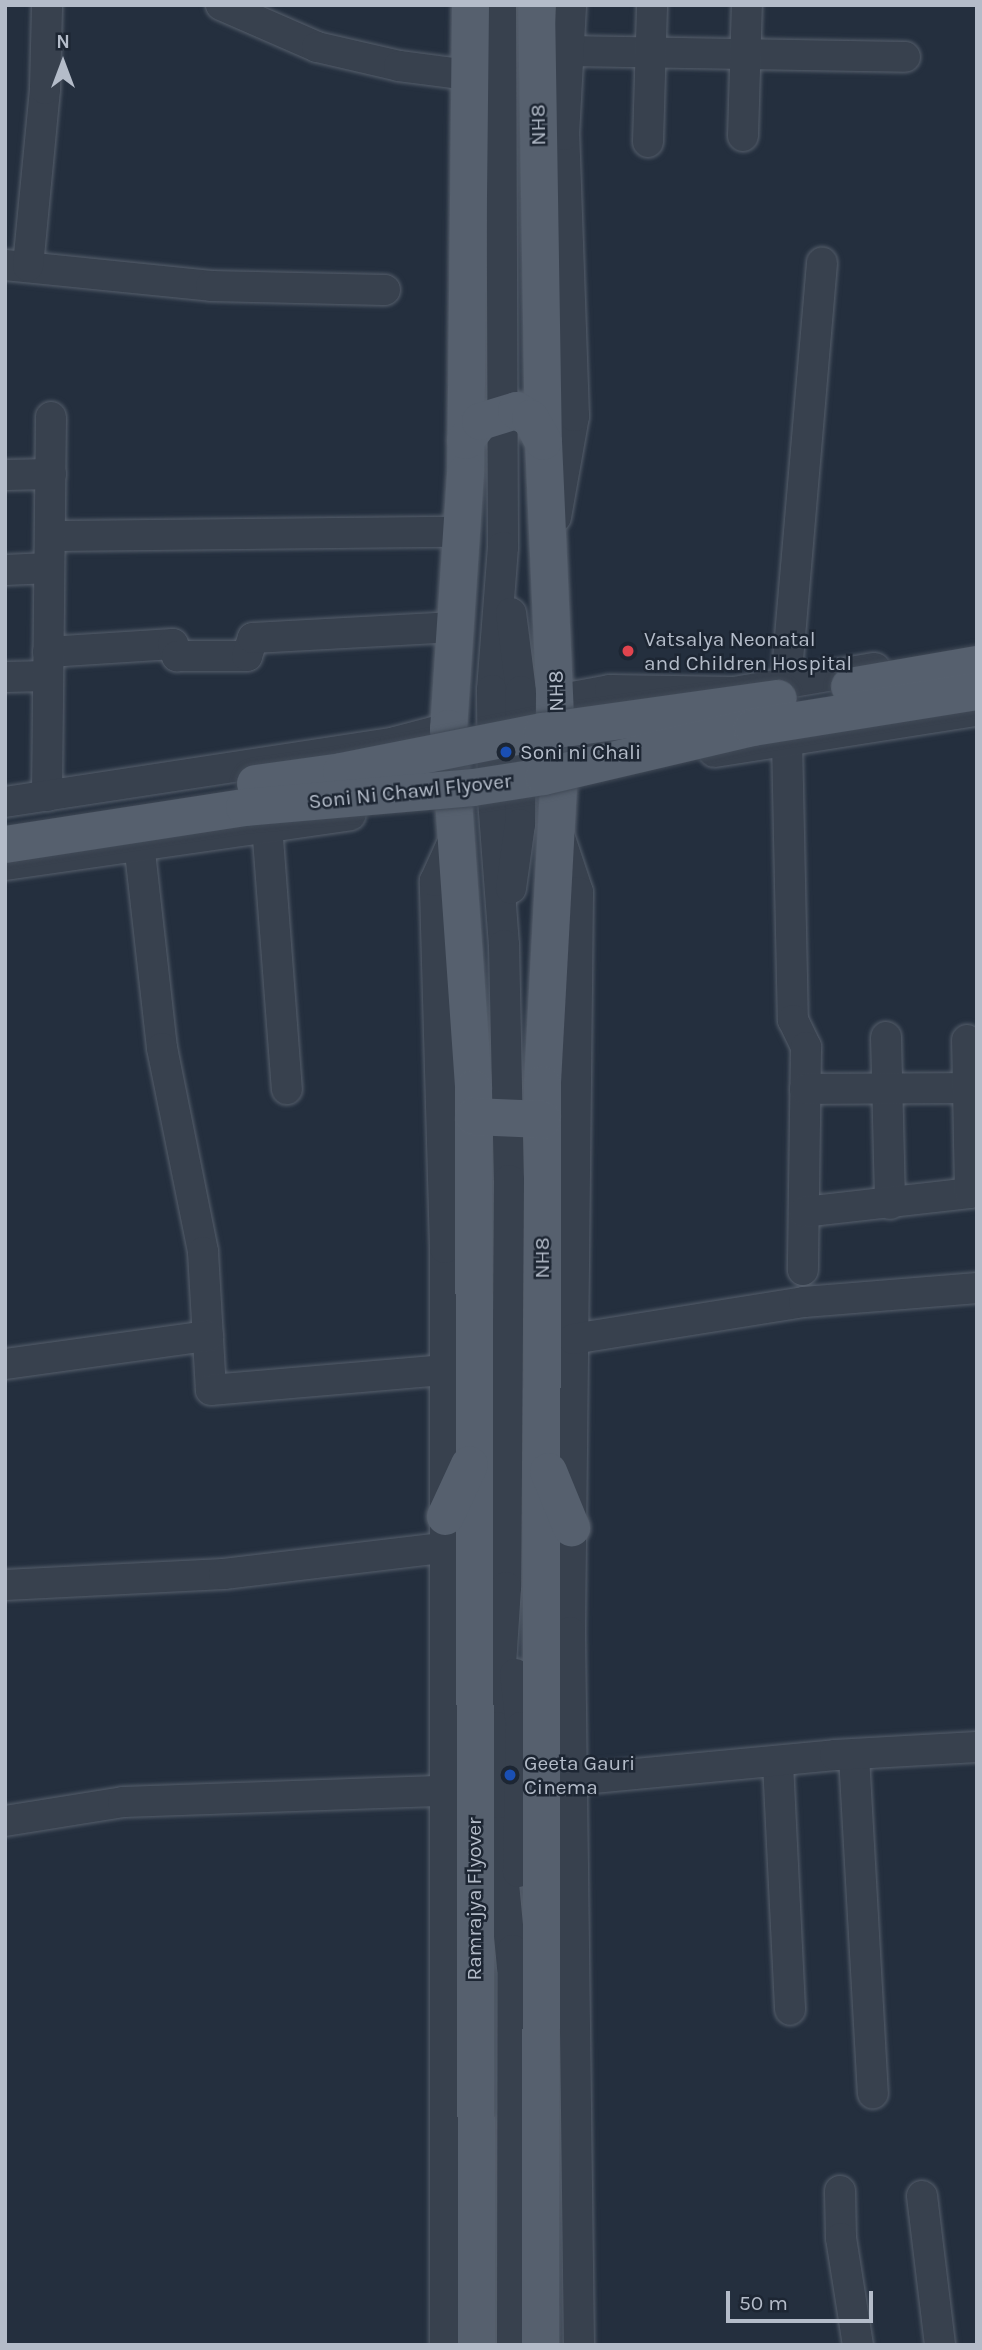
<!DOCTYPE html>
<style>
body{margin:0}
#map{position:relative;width:982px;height:2350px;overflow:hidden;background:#242f3e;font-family:Karla,sans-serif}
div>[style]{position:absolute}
.roads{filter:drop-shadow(0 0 2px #565f6c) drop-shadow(0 0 2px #565f6c)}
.minor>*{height:30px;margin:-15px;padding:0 15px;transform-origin:15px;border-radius:15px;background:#38414e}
.major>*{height:37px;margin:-18.5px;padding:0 18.5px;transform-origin:18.5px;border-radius:18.5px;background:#56606e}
.bridges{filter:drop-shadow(0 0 2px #414a57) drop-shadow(0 0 2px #414a57)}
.major-bridge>*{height:37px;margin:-18.5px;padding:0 18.5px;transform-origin:18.5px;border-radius:18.5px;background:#56606e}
.dots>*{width:19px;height:19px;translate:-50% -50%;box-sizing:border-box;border:4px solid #1d2633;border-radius:50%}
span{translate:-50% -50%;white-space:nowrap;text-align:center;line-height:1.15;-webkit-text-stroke:5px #1d2633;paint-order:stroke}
.street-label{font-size:21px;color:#b4bcc9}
.poi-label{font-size:21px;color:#b4bcc9}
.left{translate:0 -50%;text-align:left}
.frame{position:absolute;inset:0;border:7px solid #b4bcc9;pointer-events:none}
.north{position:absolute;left:28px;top:28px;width:70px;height:70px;-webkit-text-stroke:5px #1d2633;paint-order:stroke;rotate:0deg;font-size:19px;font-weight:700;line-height:28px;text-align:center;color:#b4bcc9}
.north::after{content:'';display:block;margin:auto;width:24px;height:32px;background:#b4bcc9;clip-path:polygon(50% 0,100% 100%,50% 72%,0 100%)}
.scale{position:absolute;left:726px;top:2291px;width:147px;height:32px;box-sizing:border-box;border:4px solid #b4bcc9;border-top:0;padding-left:9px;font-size:21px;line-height:24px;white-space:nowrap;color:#b4bcc9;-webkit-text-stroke:5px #1d2633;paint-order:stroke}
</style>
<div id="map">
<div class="roads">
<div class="minor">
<div style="left:221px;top:5px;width:105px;rotate:23.6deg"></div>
<div style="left:317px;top:47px;width:84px;rotate:13deg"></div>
<div style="left:399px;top:66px;width:71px;rotate:7.3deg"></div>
<div style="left:501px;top:5px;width:542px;rotate:89.79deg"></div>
<div style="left:503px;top:547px;width:143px;rotate:94.4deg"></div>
<div style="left:492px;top:690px;width:109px;rotate:89.5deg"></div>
<div style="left:493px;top:799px;width:146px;rotate:85.7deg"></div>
<div style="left:504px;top:945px;width:235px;rotate:88.8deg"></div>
<div style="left:509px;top:1180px;width:407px;rotate:90.4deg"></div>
<div style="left:506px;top:1587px;width:140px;rotate:93.7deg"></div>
<div style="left:497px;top:1727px;width:105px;rotate:88.9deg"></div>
<div style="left:499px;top:1832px;width:136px;rotate:84.5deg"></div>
<div style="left:569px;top:51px;width:336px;rotate:1deg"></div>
<div style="left:743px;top:136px;width:131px;rotate:-88.3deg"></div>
<div style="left:648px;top:142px;width:137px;rotate:-88.3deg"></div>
<div style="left:5px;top:265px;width:207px;rotate:5.8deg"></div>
<div style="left:211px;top:286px;width:174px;rotate:1.3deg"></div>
<div style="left:28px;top:266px;width:178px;rotate:-84.5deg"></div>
<div style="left:45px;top:89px;width:84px;rotate:-88.6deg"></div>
<div style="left:5px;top:475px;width:46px;rotate:-1.2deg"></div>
<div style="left:556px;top:517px;width:103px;rotate:-79.9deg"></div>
<div style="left:574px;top:416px;width:281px;rotate:-92deg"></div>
<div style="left:564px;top:135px;width:130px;rotate:-86.9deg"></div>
<div style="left:50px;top:536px;width:411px;rotate:-0.6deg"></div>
<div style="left:5px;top:570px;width:44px;rotate:-2.6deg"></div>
<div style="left:511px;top:613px;width:79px;rotate:82.7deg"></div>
<div style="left:521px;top:691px;width:133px;rotate:90.4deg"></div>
<div style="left:520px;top:824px;width:65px;rotate:98deg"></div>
<div style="left:48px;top:652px;width:125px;rotate:-3.7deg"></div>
<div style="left:173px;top:644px;width:13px;rotate:72deg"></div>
<div style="left:177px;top:656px;width:70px"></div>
<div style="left:247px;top:656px;width:19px;rotate:-72deg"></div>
<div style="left:253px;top:638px;width:202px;rotate:-3.1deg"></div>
<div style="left:5px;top:677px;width:43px;rotate:-1.3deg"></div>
<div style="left:786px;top:683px;width:422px;rotate:-85.1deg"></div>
<div style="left:556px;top:700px;width:55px;rotate:-10.5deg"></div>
<div style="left:610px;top:690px;width:124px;rotate:0.9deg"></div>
<div style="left:734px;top:692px;width:143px;rotate:-9.7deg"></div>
<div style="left:787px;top:740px;width:280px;rotate:88.8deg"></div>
<div style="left:793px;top:1020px;width:30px;rotate:64deg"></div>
<div style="left:806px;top:1047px;width:223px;rotate:90.8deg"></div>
<div style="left:714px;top:752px;width:266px;rotate:-8.9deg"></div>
<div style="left:47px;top:796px;width:379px;rotate:-89.4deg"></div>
<div style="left:5px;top:802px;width:395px;rotate:-8.7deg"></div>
<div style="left:395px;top:742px;width:55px;rotate:-14.8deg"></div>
<div style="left:267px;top:825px;width:265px;rotate:85.7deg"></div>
<div style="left:559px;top:835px;width:60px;rotate:71.6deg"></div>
<div style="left:578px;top:892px;width:740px;rotate:90.62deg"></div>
<div style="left:570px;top:1632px;width:713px;rotate:89.28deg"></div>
<div style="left:139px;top:843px;width:206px;rotate:83.6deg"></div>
<div style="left:162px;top:1048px;width:208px;rotate:78.6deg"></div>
<div style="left:203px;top:1252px;width:138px;rotate:86.7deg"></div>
<div style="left:211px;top:1390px;width:235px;rotate:-4.9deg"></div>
<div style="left:5px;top:865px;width:349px;rotate:-8.2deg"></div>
<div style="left:886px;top:1037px;width:167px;rotate:88.6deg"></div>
<div style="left:805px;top:1089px;width:164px;rotate:-0.3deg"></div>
<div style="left:804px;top:1212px;width:167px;rotate:-6.5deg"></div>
<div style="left:970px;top:1193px;width:153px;rotate:-91.1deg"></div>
<div style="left:573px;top:1339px;width:234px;rotate:-9.1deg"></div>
<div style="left:804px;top:1302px;width:174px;rotate:-4.6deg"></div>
<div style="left:5px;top:1364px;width:205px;rotate:-7.9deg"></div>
<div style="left:5px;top:1585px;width:219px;rotate:-2.9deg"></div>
<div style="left:224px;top:1574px;width:220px;rotate:-6.8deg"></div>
<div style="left:515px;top:1674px;width:53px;rotate:83.5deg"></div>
<div style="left:521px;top:1727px;width:145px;rotate:91.2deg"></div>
<div style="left:854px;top:1756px;width:338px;rotate:86.8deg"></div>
<div style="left:778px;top:1763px;width:247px;rotate:87.2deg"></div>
<div style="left:572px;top:1780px;width:264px;rotate:-5.4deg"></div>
<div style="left:835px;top:1755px;width:142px;rotate:-3.2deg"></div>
<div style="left:5px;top:1821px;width:120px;rotate:-9.1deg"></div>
<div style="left:123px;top:1802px;width:322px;rotate:-2deg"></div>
<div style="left:840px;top:2191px;width:47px;rotate:88.8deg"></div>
<div style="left:841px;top:2238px;width:108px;rotate:81deg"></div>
<div style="left:922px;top:2196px;width:150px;rotate:83.1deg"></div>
<div style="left:445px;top:2345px;width:1097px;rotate:-90deg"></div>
<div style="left:445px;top:1248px;width:367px;rotate:-91.6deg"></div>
<div style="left:435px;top:881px;width:51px;rotate:-65.5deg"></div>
<div style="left:512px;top:2345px;width:395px;rotate:-89.9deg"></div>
</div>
<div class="major">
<div style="left:470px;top:5px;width:468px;rotate:90.6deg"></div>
<div style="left:465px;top:473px;width:256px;rotate:93.8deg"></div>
<div style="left:448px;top:728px;width:361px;rotate:86deg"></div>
<div style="left:473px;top:1088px;width:1257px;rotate:89.86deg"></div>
<div style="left:536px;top:5px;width:436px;rotate:89.1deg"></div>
<div style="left:543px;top:441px;width:345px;rotate:87.5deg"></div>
<div style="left:558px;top:786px;width:298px;rotate:93.1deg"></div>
<div style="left:542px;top:1084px;width:1261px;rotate:90.09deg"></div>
<div style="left:465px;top:440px;width:24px;rotate:-52deg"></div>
<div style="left:480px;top:421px;width:38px;rotate:-17deg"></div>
<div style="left:516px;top:410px;width:16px;rotate:30deg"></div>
<div style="left:530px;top:418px;width:26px;rotate:61deg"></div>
<div style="left:473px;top:1116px;width:69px;rotate:2.5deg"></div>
<div style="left:548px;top:1471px;width:61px;rotate:67.7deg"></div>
<div style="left:445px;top:1516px;width:57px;rotate:-65.2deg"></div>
</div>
</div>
<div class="bridges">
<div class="major-bridge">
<div style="left:849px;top:686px;width:130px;rotate:-9.8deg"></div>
<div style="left:255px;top:783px;width:87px;rotate:-7.9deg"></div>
<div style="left:341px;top:771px;width:205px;rotate:-11.3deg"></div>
<div style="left:542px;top:731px;width:238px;rotate:-8deg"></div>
<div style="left:5px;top:844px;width:242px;rotate:-8.8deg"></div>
<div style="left:244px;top:807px;width:230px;rotate:-5deg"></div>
<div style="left:473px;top:787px;width:71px;rotate:-8.9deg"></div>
<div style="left:543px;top:776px;width:215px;rotate:-13.2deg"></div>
<div style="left:752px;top:727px;width:228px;rotate:-9.1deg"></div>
</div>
</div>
<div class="dots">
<div style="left:628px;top:651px;background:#e0444e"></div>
<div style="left:506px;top:752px;background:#1a4fb4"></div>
<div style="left:510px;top:1775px;background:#1a4fb4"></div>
</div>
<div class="street-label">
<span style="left:538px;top:125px;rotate:-91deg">NH8</span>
<span style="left:556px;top:691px;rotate:-91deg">NH8</span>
<span style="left:410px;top:791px;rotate:-6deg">Soni Ni Chawl Flyover</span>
<span style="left:542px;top:1258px;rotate:-90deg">NH8</span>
<span style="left:474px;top:1899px;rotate:-90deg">Ramrajya Flyover</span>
</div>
<div class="poi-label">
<span class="left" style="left:644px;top:651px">Vatsalya Neonatal<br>and Children Hospital</span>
<span class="left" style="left:520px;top:752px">Soni ni Chali</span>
<span class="left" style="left:524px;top:1775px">Geeta Gauri<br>Cinema</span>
</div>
<div class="frame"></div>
<div class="north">N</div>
<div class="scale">50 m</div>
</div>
